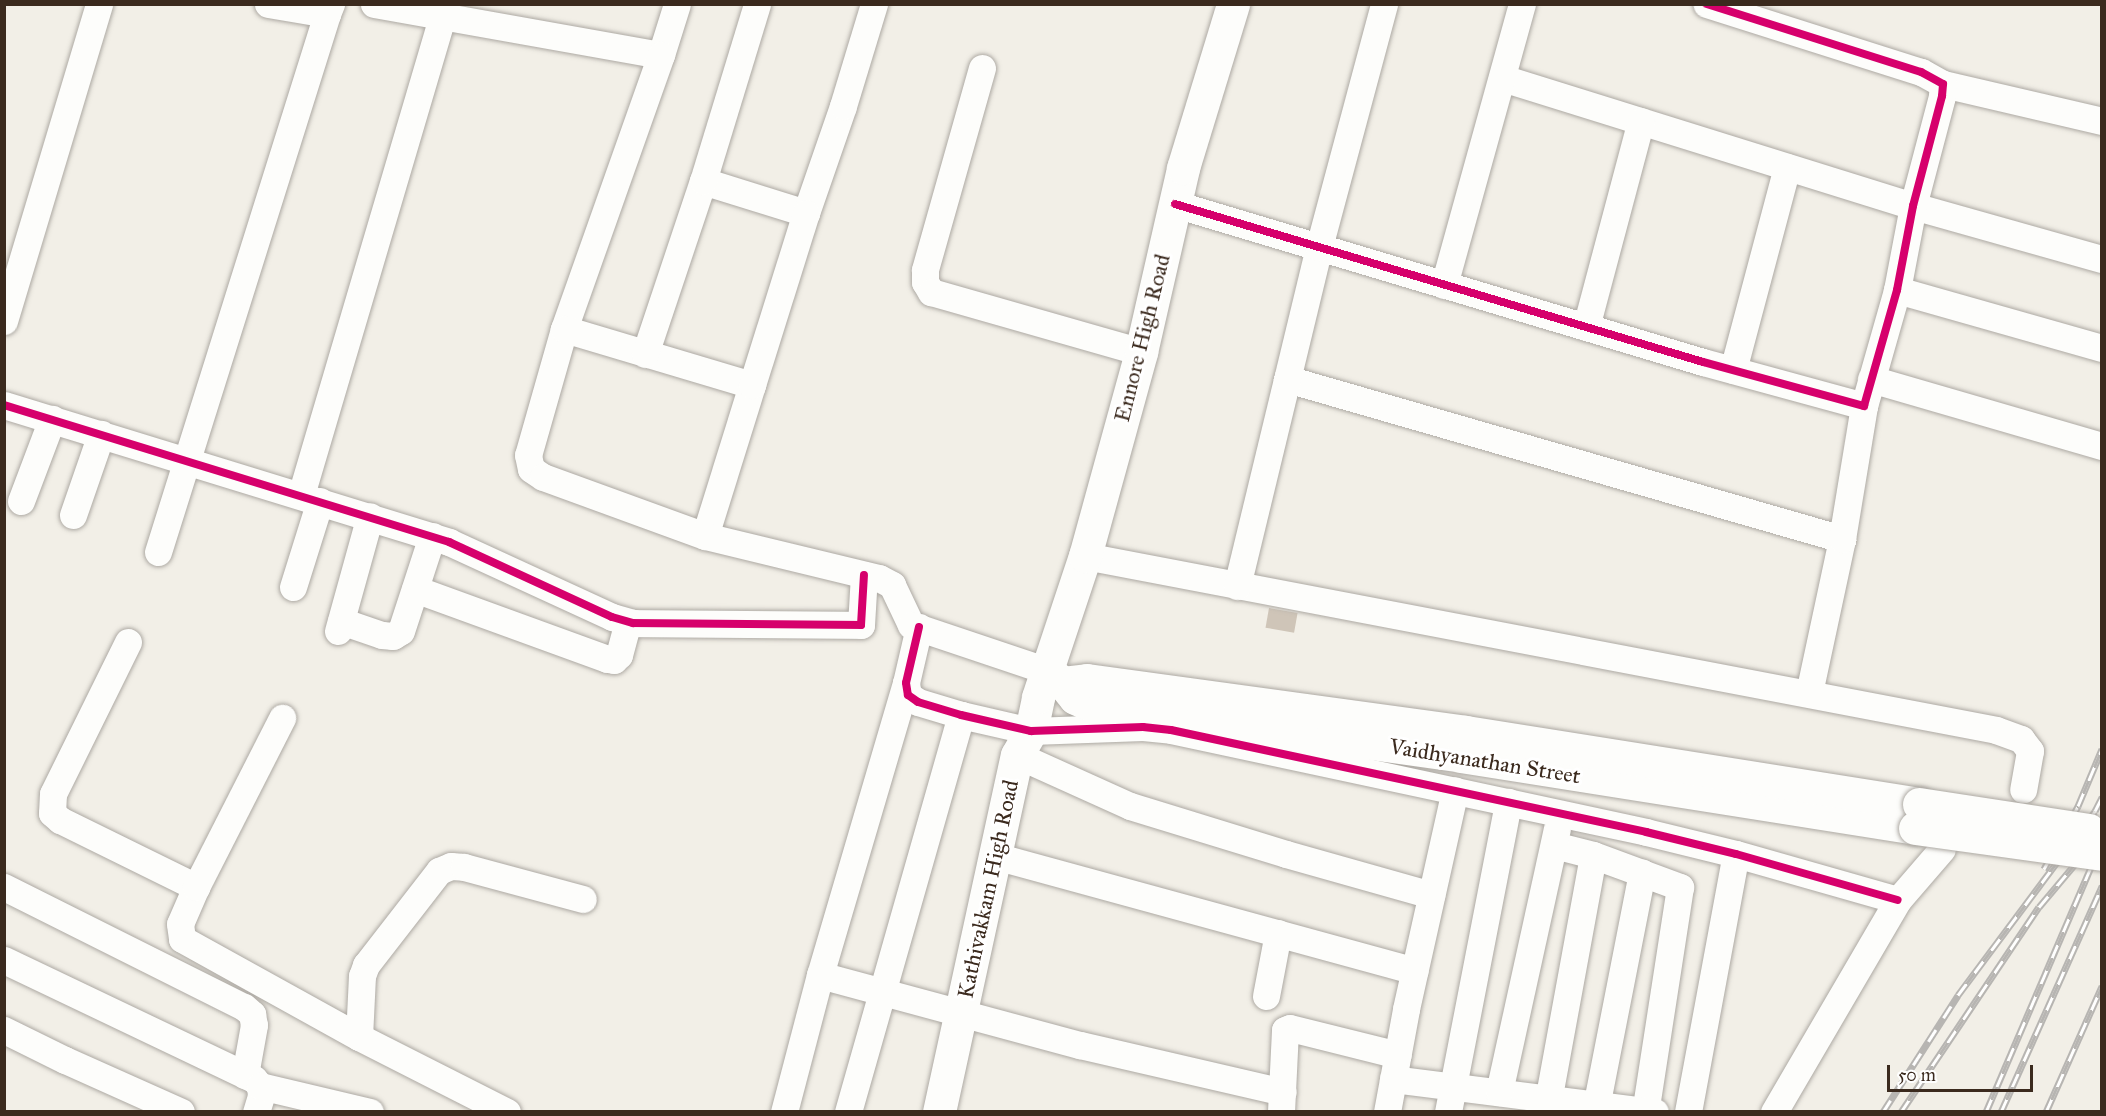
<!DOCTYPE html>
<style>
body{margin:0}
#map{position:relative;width:2106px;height:1116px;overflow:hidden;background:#f2efe7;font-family:"IM FELL Great Primer",serif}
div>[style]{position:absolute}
.building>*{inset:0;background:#cfc5b8;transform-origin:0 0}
.roads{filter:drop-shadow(0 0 2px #ada9a3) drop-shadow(0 0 2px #ada9a3)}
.minor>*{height:27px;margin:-13.5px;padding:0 13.5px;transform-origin:13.5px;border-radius:13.5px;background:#fdfdfb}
.major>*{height:33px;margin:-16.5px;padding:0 16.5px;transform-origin:16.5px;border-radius:16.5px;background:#fdfdfb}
.rail>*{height:7px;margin-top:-3.5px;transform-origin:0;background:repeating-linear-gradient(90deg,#fff 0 14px,#b7b5b2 0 28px);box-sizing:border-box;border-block:2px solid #b7b5b2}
.bridges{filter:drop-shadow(0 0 2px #ada9a3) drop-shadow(0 0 2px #ada9a3)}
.major-bridge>*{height:33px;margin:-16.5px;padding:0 16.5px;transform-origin:16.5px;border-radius:16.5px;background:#fdfdfb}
.cycleway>*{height:8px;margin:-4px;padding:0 4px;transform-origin:4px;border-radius:4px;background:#d6006c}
span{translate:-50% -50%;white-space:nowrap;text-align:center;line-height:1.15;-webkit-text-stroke:6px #fff;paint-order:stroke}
.street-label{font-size:22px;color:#3b2a1e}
.frame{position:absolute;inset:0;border:6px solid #3b2a1e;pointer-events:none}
.scale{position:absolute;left:1887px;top:1065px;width:146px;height:27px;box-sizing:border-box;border:3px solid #3b2a1e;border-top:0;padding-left:8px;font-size:18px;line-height:21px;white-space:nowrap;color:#3b2a1e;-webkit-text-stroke:4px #fff;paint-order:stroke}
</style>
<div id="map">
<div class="building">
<div style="left:1269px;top:608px;width:29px;height:20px;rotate:10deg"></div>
</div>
<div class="roads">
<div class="minor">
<div style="left:268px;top:4px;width:60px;rotate:9.6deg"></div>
<div style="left:327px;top:14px;width:11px;rotate:-68deg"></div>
<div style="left:374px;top:4px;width:291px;rotate:10.1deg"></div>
<div style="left:661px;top:55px;width:53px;rotate:-72.6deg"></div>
<div style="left:661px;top:55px;width:291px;rotate:109.5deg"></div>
<div style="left:564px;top:329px;width:131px;rotate:105.9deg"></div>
<div style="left:528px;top:455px;width:14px;rotate:78deg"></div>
<div style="left:531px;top:469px;width:14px;rotate:34deg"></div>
<div style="left:543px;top:477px;width:172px;rotate:20deg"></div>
<div style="left:982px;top:68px;width:210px;rotate:105.8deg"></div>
<div style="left:925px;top:270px;width:12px;rotate:90deg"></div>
<div style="left:925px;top:282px;width:12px;rotate:59deg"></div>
<div style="left:931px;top:292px;width:218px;rotate:15.9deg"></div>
<div style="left:1502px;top:78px;width:430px;rotate:17.3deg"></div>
<div style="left:1913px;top:206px;width:196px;rotate:15.7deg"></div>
<div style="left:1943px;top:84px;width:163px;rotate:13.1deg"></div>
<div style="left:703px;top:181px;width:108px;rotate:17.3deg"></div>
<div style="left:806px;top:213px;width:113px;rotate:-70.9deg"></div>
<div style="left:843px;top:106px;width:107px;rotate:-73.1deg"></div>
<div style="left:1175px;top:204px;width:551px;rotate:16.66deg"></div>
<div style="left:1703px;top:362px;width:167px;rotate:15.3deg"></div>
<div style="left:1864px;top:406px;width:121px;rotate:-74.1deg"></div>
<div style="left:1897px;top:290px;width:86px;rotate:-79.2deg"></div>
<div style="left:1913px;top:206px;width:114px;rotate:-75.2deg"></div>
<div style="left:1942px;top:96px;width:12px;rotate:-85deg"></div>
<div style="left:1943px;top:84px;width:25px;rotate:-151deg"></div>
<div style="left:1921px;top:72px;width:225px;rotate:-162.4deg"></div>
<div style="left:1444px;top:285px;width:292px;rotate:-74.5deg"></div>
<div style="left:1897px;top:290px;width:213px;rotate:15.8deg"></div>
<div style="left:4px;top:321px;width:331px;rotate:-73.3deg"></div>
<div style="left:1586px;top:327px;width:213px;rotate:-75.1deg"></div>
<div style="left:564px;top:329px;width:196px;rotate:16.6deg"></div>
<div style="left:752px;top:385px;width:158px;rotate:107.3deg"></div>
<div style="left:705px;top:536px;width:179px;rotate:13.6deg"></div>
<div style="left:879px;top:578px;width:15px;rotate:28deg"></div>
<div style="left:892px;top:585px;width:44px;rotate:64.6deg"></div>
<div style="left:911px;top:625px;width:145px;rotate:18.6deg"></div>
<div style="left:645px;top:354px;width:182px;rotate:-71.5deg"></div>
<div style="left:703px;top:181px;width:185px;rotate:-73deg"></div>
<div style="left:1733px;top:370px;width:210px;rotate:-75.1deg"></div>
<div style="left:1287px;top:379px;width:578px;rotate:16.08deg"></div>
<div style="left:1871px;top:379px;width:241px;rotate:16.2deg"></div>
<div style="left:752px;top:385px;width:180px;rotate:-72.6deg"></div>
<div style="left:4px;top:405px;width:466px;rotate:17.1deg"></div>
<div style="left:449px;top:542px;width:179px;rotate:24.7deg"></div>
<div style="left:612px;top:617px;width:22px;rotate:16deg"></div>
<div style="left:633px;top:623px;width:228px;rotate:0.5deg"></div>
<div style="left:861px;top:625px;width:50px;rotate:-86.6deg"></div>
<div style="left:301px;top:495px;width:512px;rotate:-73.55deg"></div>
<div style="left:21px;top:501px;width:88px;rotate:-69.3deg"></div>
<div style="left:73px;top:515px;width:86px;rotate:-70.9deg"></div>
<div style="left:158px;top:552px;width:564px;rotate:-72.56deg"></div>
<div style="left:1085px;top:556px;width:927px;rotate:10.81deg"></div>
<div style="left:1996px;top:730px;width:27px;rotate:20deg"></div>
<div style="left:2021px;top:739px;width:15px;rotate:53deg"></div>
<div style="left:2030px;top:751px;width:39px;rotate:100deg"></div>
<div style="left:1237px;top:586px;width:349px;rotate:-76.4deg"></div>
<div style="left:1319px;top:247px;width:252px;rotate:-75deg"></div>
<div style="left:293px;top:587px;width:90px;rotate:-72.6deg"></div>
<div style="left:415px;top:589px;width:204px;rotate:20deg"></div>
<div style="left:607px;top:659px;width:7px;rotate:8deg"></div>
<div style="left:614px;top:660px;width:7px;rotate:-45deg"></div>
<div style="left:619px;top:655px;width:28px;rotate:-75deg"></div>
<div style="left:626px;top:628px;width:9px;rotate:-36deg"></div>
<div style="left:341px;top:621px;width:43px;rotate:18.9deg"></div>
<div style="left:382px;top:635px;width:11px;rotate:5deg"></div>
<div style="left:393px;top:636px;width:9px;rotate:-32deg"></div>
<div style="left:401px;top:631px;width:100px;rotate:-71.9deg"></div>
<div style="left:919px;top:627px;width:57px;rotate:103.1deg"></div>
<div style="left:906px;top:683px;width:12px;rotate:81deg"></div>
<div style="left:908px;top:695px;width:12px;rotate:35deg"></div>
<div style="left:918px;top:702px;width:45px;rotate:16.8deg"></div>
<div style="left:961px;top:715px;width:72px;rotate:12.9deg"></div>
<div style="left:1031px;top:731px;width:112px;rotate:-2deg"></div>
<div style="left:1143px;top:727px;width:28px;rotate:6deg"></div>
<div style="left:1171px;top:730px;width:486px;rotate:12.1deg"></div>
<div style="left:1646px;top:832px;width:93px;rotate:13.7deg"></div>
<div style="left:1736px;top:854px;width:168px;rotate:15.9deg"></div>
<div style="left:338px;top:631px;width:119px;rotate:-74.5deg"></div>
<div style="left:128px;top:642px;width:169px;rotate:116.3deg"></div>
<div style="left:53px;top:794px;width:19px;rotate:93deg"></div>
<div style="left:52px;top:813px;width:11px;rotate:41deg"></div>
<div style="left:60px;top:820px;width:152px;rotate:26.2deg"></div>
<div style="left:196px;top:887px;width:40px;rotate:113.4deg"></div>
<div style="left:180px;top:924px;width:15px;rotate:82deg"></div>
<div style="left:182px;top:939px;width:202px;rotate:29deg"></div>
<div style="left:359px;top:1037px;width:166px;rotate:26.9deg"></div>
<div style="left:1809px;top:693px;width:157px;rotate:-77.9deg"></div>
<div style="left:1842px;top:539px;width:135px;rotate:-80.6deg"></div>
<div style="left:1017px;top:755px;width:124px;rotate:24.3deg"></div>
<div style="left:1130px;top:806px;width:163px;rotate:17.1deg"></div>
<div style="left:1286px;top:854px;width:151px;rotate:15.8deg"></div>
<div style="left:1554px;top:845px;width:40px;rotate:14.4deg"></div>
<div style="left:1593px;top:855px;width:93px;rotate:20.2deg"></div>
<div style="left:1680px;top:887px;width:228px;rotate:98.8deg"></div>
<div style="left:995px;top:856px;width:435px;rotate:15.3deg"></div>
<div style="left:4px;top:887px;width:268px;rotate:26.6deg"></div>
<div style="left:244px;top:1007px;width:11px;rotate:41deg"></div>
<div style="left:252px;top:1014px;width:11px;rotate:80deg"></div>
<div style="left:254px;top:1025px;width:51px;rotate:100.2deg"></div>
<div style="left:196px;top:887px;width:190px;rotate:-63deg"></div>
<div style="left:4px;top:960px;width:277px;rotate:25.5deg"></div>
<div style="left:254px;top:1079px;width:9px;rotate:49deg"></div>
<div style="left:260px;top:1086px;width:10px;rotate:84deg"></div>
<div style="left:261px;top:1096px;width:17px;rotate:107deg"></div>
<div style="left:820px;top:975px;width:269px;rotate:15.1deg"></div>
<div style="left:1080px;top:1045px;width:208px;rotate:13deg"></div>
<div style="left:1266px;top:996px;width:64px;rotate:-79.2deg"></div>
<div style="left:4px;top:1030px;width:68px;rotate:26.2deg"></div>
<div style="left:65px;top:1060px;width:127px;rotate:24.1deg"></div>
<div style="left:359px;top:1037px;width:61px;rotate:-87.2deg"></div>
<div style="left:362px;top:976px;width:12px;rotate:-70deg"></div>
<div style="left:366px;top:965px;width:119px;rotate:-52.2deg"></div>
<div style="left:439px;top:871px;width:13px;rotate:-23deg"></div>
<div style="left:451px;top:866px;width:13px;rotate:4deg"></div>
<div style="left:464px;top:867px;width:123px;rotate:15.1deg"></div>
<div style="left:1393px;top:1079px;width:264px;rotate:7.2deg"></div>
<div style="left:260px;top:1086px;width:113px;rotate:13.3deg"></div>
<div style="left:1499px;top:1092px;width:269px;rotate:-77.6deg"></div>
<div style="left:784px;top:1112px;width:142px;rotate:-75.3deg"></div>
<div style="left:820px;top:975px;width:304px;rotate:-73.6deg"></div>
<div style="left:848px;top:1112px;width:413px;rotate:-74.1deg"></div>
<div style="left:1281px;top:1112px;width:82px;rotate:-87.2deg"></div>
<div style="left:1285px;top:1030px;width:5px;rotate:-22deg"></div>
<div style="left:1290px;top:1028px;width:111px;rotate:14deg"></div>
<div style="left:1387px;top:1112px;width:105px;rotate:-79.5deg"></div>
<div style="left:1406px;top:1009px;width:224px;rotate:-77.4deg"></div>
<div style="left:1448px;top:1112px;width:316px;rotate:-79deg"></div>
<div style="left:1546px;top:1112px;width:261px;rotate:-79.6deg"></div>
<div style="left:1595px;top:1112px;width:244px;rotate:-78.9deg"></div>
<div style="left:1688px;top:1112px;width:262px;rotate:-79.5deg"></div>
<div style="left:1774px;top:1112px;width:246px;rotate:-59.7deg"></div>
<div style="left:1898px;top:900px;width:67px;rotate:-49.2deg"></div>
</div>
<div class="major">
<div style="left:1048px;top:671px;width:19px;rotate:39deg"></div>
<div style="left:1063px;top:683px;width:19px;rotate:51deg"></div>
<div style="left:1075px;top:698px;width:12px;rotate:24deg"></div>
<div style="left:1086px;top:703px;width:379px;rotate:8deg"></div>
<div style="left:1461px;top:756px;width:460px;rotate:9deg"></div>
<div style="left:1063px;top:683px;width:24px;rotate:-7deg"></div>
<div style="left:1087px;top:680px;width:382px;rotate:7.8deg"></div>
<div style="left:1465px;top:732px;width:460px;rotate:9deg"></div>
<div style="left:939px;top:1112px;width:365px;rotate:-77.7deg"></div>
<div style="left:1017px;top:755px;width:28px;rotate:-60deg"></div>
<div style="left:1031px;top:731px;width:35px;rotate:-78deg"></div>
<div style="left:1038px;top:697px;width:149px;rotate:-71.6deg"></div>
<div style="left:1085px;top:556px;width:212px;rotate:-74.6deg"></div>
<div style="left:1141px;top:352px;width:189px;rotate:-77.1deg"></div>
<div style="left:1183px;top:168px;width:171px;rotate:-73deg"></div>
</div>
</div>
<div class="rail">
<div style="left:2044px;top:869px;width:72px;rotate:-61.6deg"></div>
<div style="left:2078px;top:806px;width:62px;rotate:-67.2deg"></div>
<div style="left:1883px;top:1112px;width:139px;rotate:-57.3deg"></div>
<div style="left:1958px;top:995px;width:229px;rotate:-53.3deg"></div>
<div style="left:2095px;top:811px;width:16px;rotate:-63deg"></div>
<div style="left:1901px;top:1112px;width:247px;rotate:-56.1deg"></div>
<div style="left:2039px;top:907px;width:98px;rotate:-50deg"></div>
<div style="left:1986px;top:1112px;width:294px;rotate:-66.8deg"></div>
<div style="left:2001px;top:1112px;width:248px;rotate:-65.9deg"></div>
<div style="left:2046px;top:1112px;width:138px;rotate:-66deg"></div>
</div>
<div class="bridges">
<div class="major-bridge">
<div style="left:1919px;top:804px;width:172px;rotate:8.7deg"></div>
<div style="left:1915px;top:828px;width:189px;rotate:7.9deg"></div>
</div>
</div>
<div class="cycleway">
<div style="left:1175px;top:204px;width:551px;rotate:16.66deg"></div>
<div style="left:1703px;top:362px;width:167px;rotate:15.3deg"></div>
<div style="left:1864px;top:406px;width:121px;rotate:-74.1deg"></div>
<div style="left:1897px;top:290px;width:86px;rotate:-79.2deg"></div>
<div style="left:1913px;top:206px;width:114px;rotate:-75.2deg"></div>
<div style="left:1942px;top:96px;width:12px;rotate:-85deg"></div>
<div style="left:1943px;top:84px;width:25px;rotate:-151deg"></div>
<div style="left:1921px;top:72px;width:225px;rotate:-162.4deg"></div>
<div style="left:4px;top:405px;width:466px;rotate:17.1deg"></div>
<div style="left:449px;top:542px;width:179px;rotate:24.7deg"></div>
<div style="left:612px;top:617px;width:22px;rotate:16deg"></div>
<div style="left:633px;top:623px;width:228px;rotate:0.5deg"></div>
<div style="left:861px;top:625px;width:50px;rotate:-86.6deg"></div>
<div style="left:919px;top:627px;width:57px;rotate:103.1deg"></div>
<div style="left:906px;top:683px;width:12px;rotate:81deg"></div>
<div style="left:908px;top:695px;width:12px;rotate:35deg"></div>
<div style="left:918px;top:702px;width:45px;rotate:16.8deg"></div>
<div style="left:961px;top:715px;width:72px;rotate:12.9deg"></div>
<div style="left:1031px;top:731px;width:112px;rotate:-2deg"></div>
<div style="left:1143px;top:727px;width:28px;rotate:6deg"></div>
<div style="left:1171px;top:730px;width:486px;rotate:12.1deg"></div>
<div style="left:1646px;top:832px;width:93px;rotate:13.7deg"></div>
<div style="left:1736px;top:854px;width:168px;rotate:15.9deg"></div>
</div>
<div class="street-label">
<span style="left:1142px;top:338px;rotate:-76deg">Ennore High Road</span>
<span style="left:1485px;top:761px;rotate:9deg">Vaidhyanathan Street</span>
<span style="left:988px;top:889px;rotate:-78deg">Kathivakkam High Road</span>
</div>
<div class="frame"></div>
<div class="scale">50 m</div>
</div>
